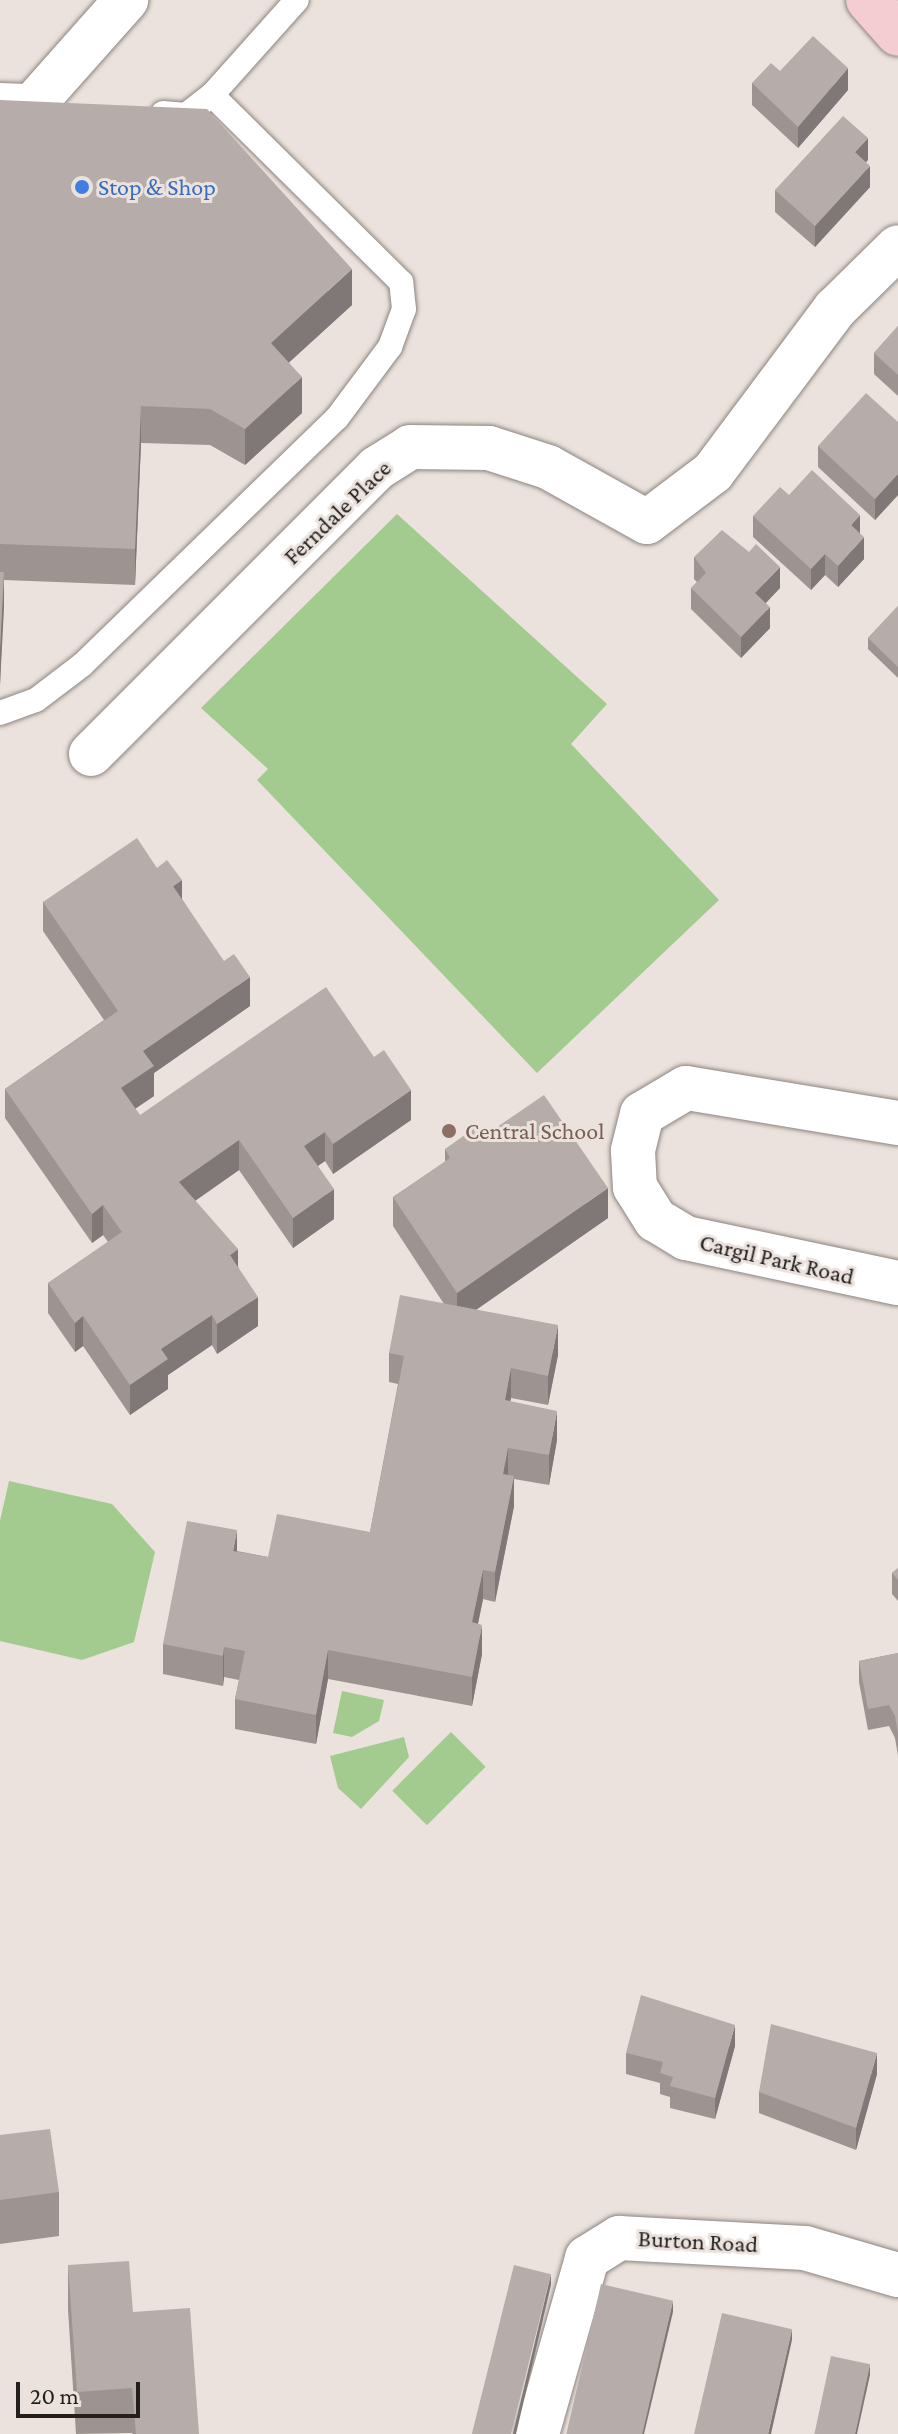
<!DOCTYPE html>
<style>
body{margin:0}
#map{position:relative;width:898px;height:2434px;overflow:hidden;background:#ebe2dd;font-family:"Crimson Pro",serif}
div>[style]{position:absolute}
.green>*{inset:0;background:#a4cb8f;transform-origin:0 0}
.roads{filter:drop-shadow(0 0 2px #8c847f) drop-shadow(0 0 2px #8c847f)}
.service>*{height:24px;margin:-12px;padding:0 12px;transform-origin:12px;border-radius:12px;background:#fff}
.minor>*{height:44px;margin:-22px;padding:0 22px;transform-origin:22px;border-radius:22px;background:#fff}
.secondary>*{height:44px;margin:-22px;padding:0 22px;transform-origin:22px;border-radius:22px;background:#f3cdd1}
.wall>*{inset:0;background:#9d9491}
.shaded-wall>*{inset:0;background:#7f7876}
.building>*{inset:0;background:#b6aca9;transform-origin:0 0}
.dots>*{width:22px;height:22px;translate:-50% -50%;box-sizing:border-box;border:4px solid #ebe2dd;border-radius:50%}
span{translate:-50% -50%;white-space:nowrap;text-align:center;line-height:1.15;-webkit-text-stroke:6px #ebe2dd;paint-order:stroke}
.shop-label{font-size:24px;color:#366cbe}
.left{translate:0 -50%;text-align:left}
.street-label{font-size:24px;color:#221f1d}
.education-label{font-size:24px;color:#785e54}
.scale{position:absolute;left:16px;top:2382px;width:124px;height:36px;box-sizing:border-box;border:4px solid #221f1d;border-top:0;padding-left:10px;font-size:24px;line-height:28px;white-space:nowrap;color:#221f1d;-webkit-text-stroke:6px #ebe2dd;paint-order:stroke}
</style>
<div id="map">
<div class="green">
<div style="clip-path:polygon(397px 514px,607px 704px,571px 744px,719px 900px,537px 1073px,257px 780px,268px 769px,201px 708px)"></div>
<div style="clip-path:polygon(9px 1481px,112px 1504px,155px 1552px,134px 1642px,82px 1660px,0 1641px,0 1521px)"></div>
<div style="clip-path:polygon(342px 1691px,384px 1700px,379px 1721px,352px 1737px,333px 1733px)"></div>
<div style="left:451px;top:1732px;width:49px;height:83px;rotate:45deg"></div>
<div style="clip-path:polygon(404px 1737px,409px 1757px,361px 1809px,338px 1788px,330px 1756px)"></div>
</div>
<div class="roads">
<div class="service">
<div style="left:163px;top:113px;width:23px;rotate:5deg"></div>
<div style="left:186px;top:115px;width:33px;rotate:-38deg"></div>
<div style="left:212px;top:95px;width:127px;rotate:-48.2deg"></div>
<div style="left:0;top:713px;width:38px;rotate:-20deg"></div>
<div style="left:36px;top:700px;width:58px;rotate:-37.3deg"></div>
<div style="left:82px;top:665px;width:355px;rotate:-44.1deg"></div>
<div style="left:337px;top:418px;width:89px;rotate:-53.3deg"></div>
<div style="left:390px;top:347px;width:40px;rotate:-69.8deg"></div>
<div style="left:404px;top:309px;width:27px;rotate:-96deg"></div>
<div style="left:401px;top:282px;width:266px;rotate:-135.3deg"></div>
</div>
<div class="minor">
<div style="left:0;top:105px;width:32px;rotate:2deg"></div>
<div style="left:32px;top:106px;width:142px;rotate:-48.4deg"></div>
<div style="left:91px;top:754px;width:404px;rotate:-45deg"></div>
<div style="left:377px;top:468px;width:39px;rotate:-32deg"></div>
<div style="left:410px;top:447px;width:79px;rotate:0.7deg"></div>
<div style="left:489px;top:448px;width:62px;rotate:17.9deg"></div>
<div style="left:548px;top:467px;width:113px;rotate:29.1deg"></div>
<div style="left:647px;top:522px;width:83px;rotate:-37.1deg"></div>
<div style="left:713px;top:472px;width:204px;rotate:-53.2deg"></div>
<div style="left:835px;top:309px;width:88px;rotate:-44.5deg"></div>
<div style="left:898px;top:1123px;width:215px;rotate:-170.6deg"></div>
<div style="left:686px;top:1088px;width:51px;rotate:149.4deg"></div>
<div style="left:642px;top:1114px;width:38px;rotate:104deg"></div>
<div style="left:633px;top:1151px;width:36px;rotate:87deg"></div>
<div style="left:635px;top:1187px;width:39px;rotate:58deg"></div>
<div style="left:656px;top:1220px;width:35px;rotate:31deg"></div>
<div style="left:686px;top:1238px;width:217px;rotate:12deg"></div>
<div style="left:537px;top:2434px;width:183px;rotate:-74.1deg"></div>
<div style="left:587px;top:2258px;width:38px;rotate:-32deg"></div>
<div style="left:619px;top:2238px;width:186px;rotate:3.1deg"></div>
<div style="left:805px;top:2248px;width:97px;rotate:16.2deg"></div>
</div>
<div class="secondary">
<div style="left:868px;top:0;width:45px;rotate:48.6deg"></div>
</div>
</div>
<div class="wall">
<div style="clip-path:polygon(780px 71px,848px 90px,798px 148px,752px 105px,752px 83px)"></div>
<div style="clip-path:polygon(0 100px,352px 305px,289px 362px,302px 413px,245px 465px,210px 445px,141px 443px,135px 585px,4px 580px,0 685px)"></div>
<div style="clip-path:polygon(868px 160px,866px 162px,870px 187px,815px 247px,775px 212px,775px 190px)"></div>
<div style="clip-path:polygon(898px 326px,898px 396px,874px 374px,874px 353px)"></div>
<div style="clip-path:polygon(898px 422px,898px 495px,875px 520px,818px 467px,818px 446px)"></div>
<div style="clip-path:polygon(789px 495px,864px 559px,838px 587px,825px 575px,811px 590px,753px 537px,753px 516px)"></div>
<div style="clip-path:polygon(694px 557px,780px 588px,766px 603px,770px 628px,741px 658px,691px 609px,691px 588px,697px 582px,694px 579px)"></div>
<div style="clip-path:polygon(898px 606px,898px 678px,868px 649px,868px 638px)"></div>
<div style="clip-path:polygon(157px 868px,182px 899px,250px 1006px,154px 1073px,154px 1096px,135px 1109px,140px 1115px,411px 1120px,333px 1174px,325px 1161px,318px 1166px,334px 1219px,293px 1248px,239px 1170px,195px 1201px,238px 1266px,258px 1326px,217px 1354px,212px 1345px,168px 1375px,168px 1389px,130px 1415px,83px 1346px,75px 1352px,48px 1313px,48px 1283px,108px 1242px,103px 1235px,92px 1243px,5px 1118px,5px 1089px,104px 1020px,43px 931px,43px 902px)"></div>
<div style="clip-path:polygon(484px 1136px,608px 1218px,476px 1310px,558px 1355px,548px 1405px,511px 1398px,510px 1401px,557px 1440px,549px 1485px,514px 1479px,514px 1506px,495px 1602px,483px 1599px,478px 1624px,482px 1654px,472px 1706px,328px 1679px,316px 1744px,235px 1729px,235px 1699px,239px 1680px,224px 1677px,223px 1686px,163px 1674px,163px 1644px,237px 1551px,268px 1557px,370px 1532px,398px 1384px,389px 1382px,389px 1353px,444px 1304px,393px 1226px,393px 1197px,445px 1162px,445px 1149px)"></div>
<div style="clip-path:polygon(898px 1568px,898px 1601px,892px 1594px,892px 1573px)"></div>
<div style="clip-path:polygon(898px 1653px,898px 1756px,895px 1738px,889px 1726px,868px 1730px,859px 1682px,859px 1661px)"></div>
<div style="clip-path:polygon(735px 2046px,715px 2119px,670px 2108px,670px 2097px,660px 2094px,660px 2083px,626px 2074px,626px 2053px)"></div>
<div style="clip-path:polygon(877px 2074px,856px 2150px,759px 2113px,759px 2092px)"></div>
<div style="clip-path:polygon(0 2135px,59px 2192px,59px 2236px,0 2244px)"></div>
<div style="clip-path:polygon(68px 2265px,133px 2312px,199px 2434px,133px 2434px,132px 2433px,76px 2434px,68px 2310px)"></div>
</div>
<div class="shaded-wall">
<div style="clip-path:polygon(848px 68px,848px 90px,798px 148px,798px 127px)"></div>
<div style="clip-path:polygon(868px 138px,868px 160px,855px 174px,855px 152px)"></div>
<div style="clip-path:polygon(870px 166px,870px 187px,815px 247px,815px 226px)"></div>
<div style="clip-path:polygon(352px 269px,352px 305px,271px 379px,271px 343px)"></div>
<div style="clip-path:polygon(302px 377px,302px 413px,245px 465px,245px 429px)"></div>
<div style="clip-path:polygon(141px 406px,141px 443px,135px 585px,135px 549px)"></div>
<div style="clip-path:polygon(898px 474px,898px 495px,875px 520px,875px 499px)"></div>
<div style="clip-path:polygon(860px 515px,860px 536px,851px 525px)"></div>
<div style="clip-path:polygon(864px 537px,864px 559px,838px 587px,838px 566px)"></div>
<div style="clip-path:polygon(825px 554px,825px 575px,811px 590px,811px 569px)"></div>
<div style="clip-path:polygon(780px 567px,780px 588px,755px 614px,755px 593px)"></div>
<div style="clip-path:polygon(4px 572px,4px 608px,0 685px,0 649px)"></div>
<div style="clip-path:polygon(770px 607px,770px 628px,741px 658px,741px 637px)"></div>
<div style="clip-path:polygon(182px 880px,182px 910px,173px 886px)"></div>
<div style="clip-path:polygon(250px 977px,250px 1006px,154px 1073px,154px 1096px,121px 1118px,121px 1088px,143px 1051px)"></div>
<div style="clip-path:polygon(411px 1090px,411px 1120px,333px 1174px,333px 1144px)"></div>
<div style="clip-path:polygon(325px 1132px,325px 1161px,304px 1175px,304px 1146px)"></div>
<div style="clip-path:polygon(239px 1140px,239px 1170px,179px 1212px,179px 1182px)"></div>
<div style="clip-path:polygon(608px 1188px,608px 1218px,457px 1323px,457px 1293px)"></div>
<div style="clip-path:polygon(334px 1189px,334px 1219px,293px 1248px,293px 1218px)"></div>
<div style="clip-path:polygon(103px 1205px,103px 1235px,92px 1243px,92px 1214px)"></div>
<div style="clip-path:polygon(238px 1249px,238px 1279px,230px 1255px)"></div>
<div style="clip-path:polygon(258px 1297px,258px 1326px,217px 1354px,217px 1324px)"></div>
<div style="clip-path:polygon(212px 1315px,212px 1345px,168px 1375px,168px 1389px,130px 1415px,130px 1385px,161px 1349px)"></div>
<div style="clip-path:polygon(83px 1316px,83px 1346px,75px 1352px,75px 1323px)"></div>
<div style="clip-path:polygon(558px 1325px,558px 1355px,548px 1405px,548px 1376px)"></div>
<div style="clip-path:polygon(511px 1368px,511px 1398px,505px 1430px,505px 1400px)"></div>
<div style="clip-path:polygon(557px 1411px,557px 1440px,549px 1485px,549px 1455px)"></div>
<div style="clip-path:polygon(508px 1448px,508px 1477px,503px 1474px)"></div>
<div style="clip-path:polygon(514px 1476px,514px 1506px,495px 1602px,495px 1572px)"></div>
<div style="clip-path:polygon(237px 1530px,237px 1560px,233px 1551px)"></div>
<div style="clip-path:polygon(483px 1570px,483px 1599px,472px 1652px,472px 1622px)"></div>
<div style="clip-path:polygon(482px 1625px,482px 1654px,472px 1706px,472px 1677px)"></div>
<div style="clip-path:polygon(224px 1647px,224px 1677px,223px 1686px,223px 1656px)"></div>
<div style="clip-path:polygon(328px 1650px,328px 1679px,316px 1744px,316px 1715px)"></div>
<div style="clip-path:polygon(735px 2025px,735px 2046px,715px 2119px,715px 2098px)"></div>
<div style="clip-path:polygon(877px 2053px,877px 2074px,856px 2150px,856px 2128px)"></div>
<div style="clip-path:polygon(551px 2274px,551px 2285px,516px 2434px,513px 2434px)"></div>
<div style="clip-path:polygon(673px 2301px,673px 2312px,644px 2434px,641px 2434px)"></div>
<div style="clip-path:polygon(792px 2329px,792px 2340px,771px 2434px,768px 2434px)"></div>
<div style="clip-path:polygon(870px 2364px,870px 2375px,857px 2434px,854px 2434px)"></div>
</div>
<div class="building">
<div style="clip-path:polygon(813px 36px,848px 68px,798px 127px,752px 83px,771px 63px,780px 71px)"></div>
<div style="clip-path:polygon(0 100px,207px 109px,352px 269px,271px 343px,302px 377px,245px 429px,210px 409px,141px 406px,135px 549px,0 544px)"></div>
<div style="clip-path:polygon(843px 116px,868px 138px,855px 152px,870px 166px,815px 226px,775px 190px)"></div>
<div style="clip-path:polygon(898px 326px,898px 375px,874px 353px)"></div>
<div style="clip-path:polygon(866px 393px,898px 422px,898px 474px,875px 499px,818px 446px)"></div>
<div style="clip-path:polygon(812px 470px,860px 515px,851px 525px,864px 537px,838px 566px,825px 554px,811px 569px,753px 516px,780px 487px,789px 495px)"></div>
<div style="clip-path:polygon(722px 530px,749px 552px,756px 544px,780px 567px,755px 593px,770px 607px,741px 637px,691px 588px,706px 573px,694px 557px)"></div>
<div style="clip-path:polygon(0 572px,4px 572px,0 649px)"></div>
<div style="clip-path:polygon(898px 606px,898px 667px,868px 638px)"></div>
<div style="clip-path:polygon(137px 838px,157px 868px,167px 860px,182px 880px,173px 886px,224px 961px,234px 954px,250px 977px,143px 1051px,154px 1066px,121px 1088px,140px 1115px,326px 987px,374px 1057px,384px 1050px,411px 1090px,333px 1144px,325px 1132px,304px 1146px,334px 1189px,293px 1218px,239px 1140px,179px 1182px,238px 1249px,230px 1255px,258px 1297px,217px 1324px,212px 1315px,161px 1349px,168px 1359px,130px 1385px,83px 1316px,75px 1323px,48px 1283px,122px 1232px,103px 1205px,92px 1214px,5px 1089px,118px 1011px,43px 902px)"></div>
<div style="clip-path:polygon(544px 1095px,608px 1188px,457px 1293px,393px 1197px,450px 1158px,445px 1149px,476px 1127px,484px 1136px)"></div>
<div style="clip-path:polygon(400px 1295px,558px 1325px,548px 1376px,511px 1368px,505px 1400px,557px 1411px,549px 1455px,508px 1448px,503px 1474px,514px 1476px,495px 1572px,483px 1570px,472px 1622px,482px 1625px,472px 1677px,328px 1650px,316px 1715px,235px 1699px,245px 1651px,224px 1647px,223px 1656px,163px 1644px,187px 1521px,237px 1530px,233px 1551px,268px 1557px,277px 1514px,370px 1532px,404px 1356px,389px 1353px)"></div>
<div style="clip-path:polygon(898px 1568px,898px 1580px,892px 1573px)"></div>
<div style="clip-path:polygon(898px 1653px,898px 1734px,895px 1716px,889px 1705px,868px 1709px,859px 1661px)"></div>
<div style="clip-path:polygon(641px 1995px,735px 2025px,715px 2098px,670px 2086px,673px 2077px,660px 2073px,663px 2062px,626px 2053px)"></div>
<div style="clip-path:polygon(771px 2024px,877px 2053px,856px 2128px,759px 2092px)"></div>
<div style="clip-path:polygon(50px 2129px,59px 2192px,0 2200px,0 2135px)"></div>
<div style="clip-path:polygon(129px 2261px,133px 2312px,190px 2308px,199px 2434px,136px 2434px,132px 2388px,77px 2392px,68px 2265px)"></div>
<div style="left:514px;top:2265px;width:38px;height:174px;rotate:14deg"></div>
<div style="left:601px;top:2284px;width:74px;height:154px;rotate:13deg"></div>
<div style="left:722px;top:2313px;width:72px;height:124px;rotate:13deg"></div>
<div style="left:831px;top:2356px;width:40px;height:80px;rotate:12deg"></div>
</div>
<div class="dots">
<div style="left:82px;top:187px;background:#3f7fe0"></div>
<div style="left:449px;top:1131px;background:#8d6e63"></div>
</div>
<div class="shop-label">
<span class="left" style="left:98px;top:187px">Stop &amp; Shop</span>
</div>
<div class="street-label">
<span style="left:337px;top:512px;rotate:-44deg">Ferndale Place</span>
<span style="left:777px;top:1259px;rotate:13deg">Cargil Park Road</span>
<span style="left:698px;top:2241px;rotate:3deg">Burton Road</span>
</div>
<div class="education-label">
<span class="left" style="left:465px;top:1131px">Central School</span>
</div>
<div class="scale">20 m</div>
</div>
